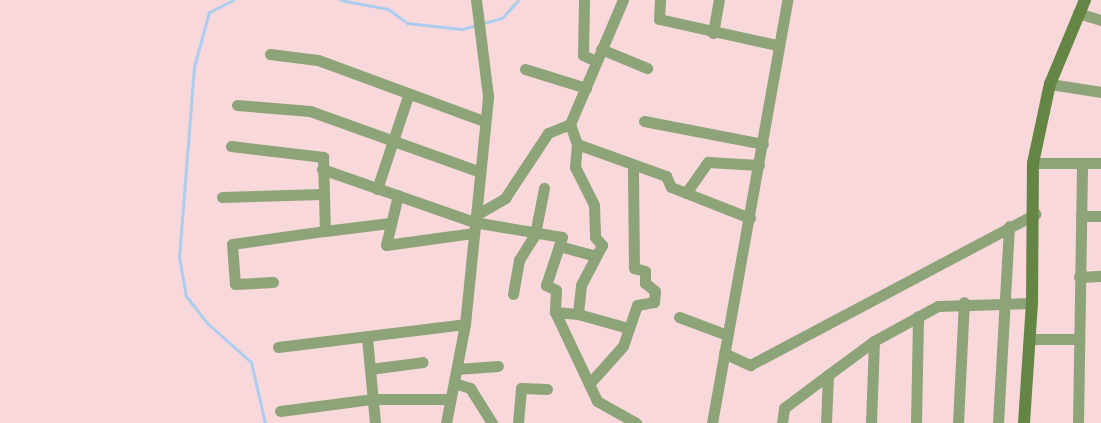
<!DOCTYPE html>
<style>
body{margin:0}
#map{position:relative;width:1101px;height:423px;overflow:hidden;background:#f9d8db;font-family:"Sofia Sans Condensed",sans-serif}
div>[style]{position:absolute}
.stream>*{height:3px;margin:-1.5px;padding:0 1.5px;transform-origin:1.5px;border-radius:1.5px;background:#adcdef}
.street>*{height:11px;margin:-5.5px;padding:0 5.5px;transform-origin:5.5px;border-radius:5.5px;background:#8da479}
.secondary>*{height:12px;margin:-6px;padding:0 6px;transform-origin:6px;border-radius:6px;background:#648543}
span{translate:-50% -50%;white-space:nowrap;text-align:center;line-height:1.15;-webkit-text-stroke:4.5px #fbeaeb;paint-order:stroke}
</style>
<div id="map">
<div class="stream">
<div style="left:233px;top:0;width:27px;rotate:153deg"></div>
<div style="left:209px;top:12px;width:57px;rotate:105.3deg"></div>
<div style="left:194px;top:67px;width:190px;rotate:94.5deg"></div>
<div style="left:179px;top:256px;width:41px;rotate:80.1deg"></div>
<div style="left:186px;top:296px;width:34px;rotate:52deg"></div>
<div style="left:207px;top:323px;width:59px;rotate:41.6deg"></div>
<div style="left:251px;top:362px;width:63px;rotate:77.1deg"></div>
<div style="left:340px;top:0;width:49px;rotate:10.6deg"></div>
<div style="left:388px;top:9px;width:24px;rotate:36deg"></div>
<div style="left:407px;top:23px;width:55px;rotate:6.2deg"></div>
<div style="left:462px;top:29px;width:41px;rotate:-15.4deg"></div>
<div style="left:502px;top:18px;width:24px;rotate:-48deg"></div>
</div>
<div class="street">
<div style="left:584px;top:0;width:55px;rotate:91deg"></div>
<div style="left:583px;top:55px;width:14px;rotate:25deg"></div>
<div style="left:660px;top:0;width:19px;rotate:93deg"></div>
<div style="left:659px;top:19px;width:120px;rotate:12.5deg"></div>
<div style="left:1078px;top:13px;width:24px;rotate:17deg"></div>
<div style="left:713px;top:33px;width:34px;rotate:-80deg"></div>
<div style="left:601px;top:49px;width:50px;rotate:22.4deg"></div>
<div style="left:270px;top:54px;width:48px;rotate:7.1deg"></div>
<div style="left:318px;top:60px;width:177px;rotate:20.2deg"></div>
<div style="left:525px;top:69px;width:64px;rotate:17.3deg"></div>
<div style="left:1050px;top:84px;width:52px;rotate:8.9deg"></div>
<div style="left:237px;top:105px;width:73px;rotate:4.7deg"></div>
<div style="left:310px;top:111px;width:181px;rotate:19.7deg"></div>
<div style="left:644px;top:121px;width:121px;rotate:10.9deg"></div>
<div style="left:570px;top:124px;width:21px;rotate:71deg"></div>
<div style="left:577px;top:144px;width:95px;rotate:19.8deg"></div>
<div style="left:666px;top:176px;width:12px;rotate:66deg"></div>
<div style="left:671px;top:187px;width:85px;rotate:21.4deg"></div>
<div style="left:577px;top:144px;width:23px;rotate:95deg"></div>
<div style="left:575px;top:167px;width:42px;rotate:63.4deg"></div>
<div style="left:594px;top:205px;width:32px;rotate:88deg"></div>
<div style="left:595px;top:237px;width:11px;rotate:49deg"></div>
<div style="left:602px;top:245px;width:45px;rotate:117.7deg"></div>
<div style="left:581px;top:285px;width:29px;rotate:96deg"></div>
<div style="left:231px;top:146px;width:93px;rotate:6.8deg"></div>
<div style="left:323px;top:157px;width:74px;rotate:88.5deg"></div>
<div style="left:325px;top:231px;width:65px;rotate:-7deg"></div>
<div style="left:1033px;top:163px;width:68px"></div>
<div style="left:322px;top:169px;width:161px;rotate:19.2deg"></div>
<div style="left:474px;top:222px;width:89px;rotate:9.7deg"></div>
<div style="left:562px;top:237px;width:51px;rotate:108.4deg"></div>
<div style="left:546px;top:285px;width:11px;rotate:27deg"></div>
<div style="left:556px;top:290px;width:22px;rotate:93deg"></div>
<div style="left:555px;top:312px;width:98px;rotate:64.7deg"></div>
<div style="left:597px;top:401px;width:45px;rotate:29.4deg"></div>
<div style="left:377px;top:189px;width:98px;rotate:-71.6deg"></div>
<div style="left:686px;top:193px;width:38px;rotate:-55deg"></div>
<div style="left:708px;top:162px;width:51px;rotate:3.4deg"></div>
<div style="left:398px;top:195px;width:51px;rotate:103.5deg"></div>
<div style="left:386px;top:245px;width:89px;rotate:-7.8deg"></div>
<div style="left:222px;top:197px;width:100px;rotate:-1.7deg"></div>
<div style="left:476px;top:215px;width:34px;rotate:-30deg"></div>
<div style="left:505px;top:198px;width:78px;rotate:-56.5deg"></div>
<div style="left:548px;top:133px;width:24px;rotate:-22deg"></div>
<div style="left:570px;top:124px;width:135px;rotate:-66.9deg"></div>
<div style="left:1081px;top:216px;width:20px"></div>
<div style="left:559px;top:246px;width:38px;rotate:15deg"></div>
<div style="left:1079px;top:277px;width:22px;rotate:-3deg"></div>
<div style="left:273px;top:282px;width:38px;rotate:177deg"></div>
<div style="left:235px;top:284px;width:40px;rotate:-94.3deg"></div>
<div style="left:232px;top:244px;width:94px;rotate:-8deg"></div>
<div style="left:513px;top:294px;width:35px;rotate:-80deg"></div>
<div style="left:519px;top:260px;width:31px;rotate:-58deg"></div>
<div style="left:535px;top:234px;width:47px;rotate:-78.9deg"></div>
<div style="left:555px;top:312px;width:23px;rotate:5deg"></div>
<div style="left:578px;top:314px;width:52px;rotate:15.6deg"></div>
<div style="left:679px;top:317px;width:51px;rotate:20.6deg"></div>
<div style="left:367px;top:338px;width:85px;rotate:84.6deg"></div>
<div style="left:1030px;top:339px;width:48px"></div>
<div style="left:278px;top:347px;width:188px;rotate:-7deg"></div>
<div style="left:724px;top:353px;width:29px;rotate:25deg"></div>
<div style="left:750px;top:365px;width:323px;rotate:-27.9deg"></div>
<div style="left:370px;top:369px;width:53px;rotate:-7.5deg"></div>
<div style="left:457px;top:369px;width:41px;rotate:-4.2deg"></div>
<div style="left:454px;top:383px;width:17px;rotate:17deg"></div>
<div style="left:470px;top:388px;width:41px;rotate:57.8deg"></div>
<div style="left:589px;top:384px;width:51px;rotate:-48.2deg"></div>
<div style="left:623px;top:346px;width:43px;rotate:-71.1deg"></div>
<div style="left:637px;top:305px;width:17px;rotate:-10deg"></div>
<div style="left:654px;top:302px;width:11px;rotate:-85deg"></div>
<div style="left:655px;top:291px;width:13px;rotate:-141deg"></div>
<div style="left:645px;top:283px;width:12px;rotate:-90deg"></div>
<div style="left:645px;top:271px;width:11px;rotate:-165deg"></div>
<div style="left:634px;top:268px;width:100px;rotate:-90.6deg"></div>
<div style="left:280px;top:411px;width:94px;rotate:-7.4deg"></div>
<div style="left:373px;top:399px;width:77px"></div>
<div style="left:446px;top:423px;width:101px;rotate:-79.1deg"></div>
<div style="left:465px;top:324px;width:229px;rotate:-84.2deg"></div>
<div style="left:488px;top:96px;width:97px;rotate:-97.1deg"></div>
<div style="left:518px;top:423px;width:35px;rotate:-85deg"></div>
<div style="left:521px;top:388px;width:26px;rotate:2deg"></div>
<div style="left:712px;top:423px;width:430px;rotate:-79.9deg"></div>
<div style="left:782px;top:423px;width:15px;rotate:-82deg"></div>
<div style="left:784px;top:408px;width:55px;rotate:-36.9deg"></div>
<div style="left:828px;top:375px;width:57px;rotate:-36.5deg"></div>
<div style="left:874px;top:341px;width:73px;rotate:-28.7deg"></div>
<div style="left:938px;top:306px;width:94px;rotate:-1.8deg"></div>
<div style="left:826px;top:423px;width:48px;rotate:-87.6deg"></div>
<div style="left:871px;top:423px;width:82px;rotate:-87.9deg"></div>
<div style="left:916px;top:423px;width:107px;rotate:-88.9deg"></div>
<div style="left:958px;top:423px;width:121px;rotate:-87.2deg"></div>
<div style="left:998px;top:423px;width:197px;rotate:-86.8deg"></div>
<div style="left:1078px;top:423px;width:260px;rotate:-89.1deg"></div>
</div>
<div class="secondary">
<div style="left:1024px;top:423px;width:120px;rotate:-86.2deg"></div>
<div style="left:1032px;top:303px;width:140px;rotate:-89.6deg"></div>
<div style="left:1033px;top:163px;width:81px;rotate:-77.9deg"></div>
<div style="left:1050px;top:84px;width:91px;rotate:-67.4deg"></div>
</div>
</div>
